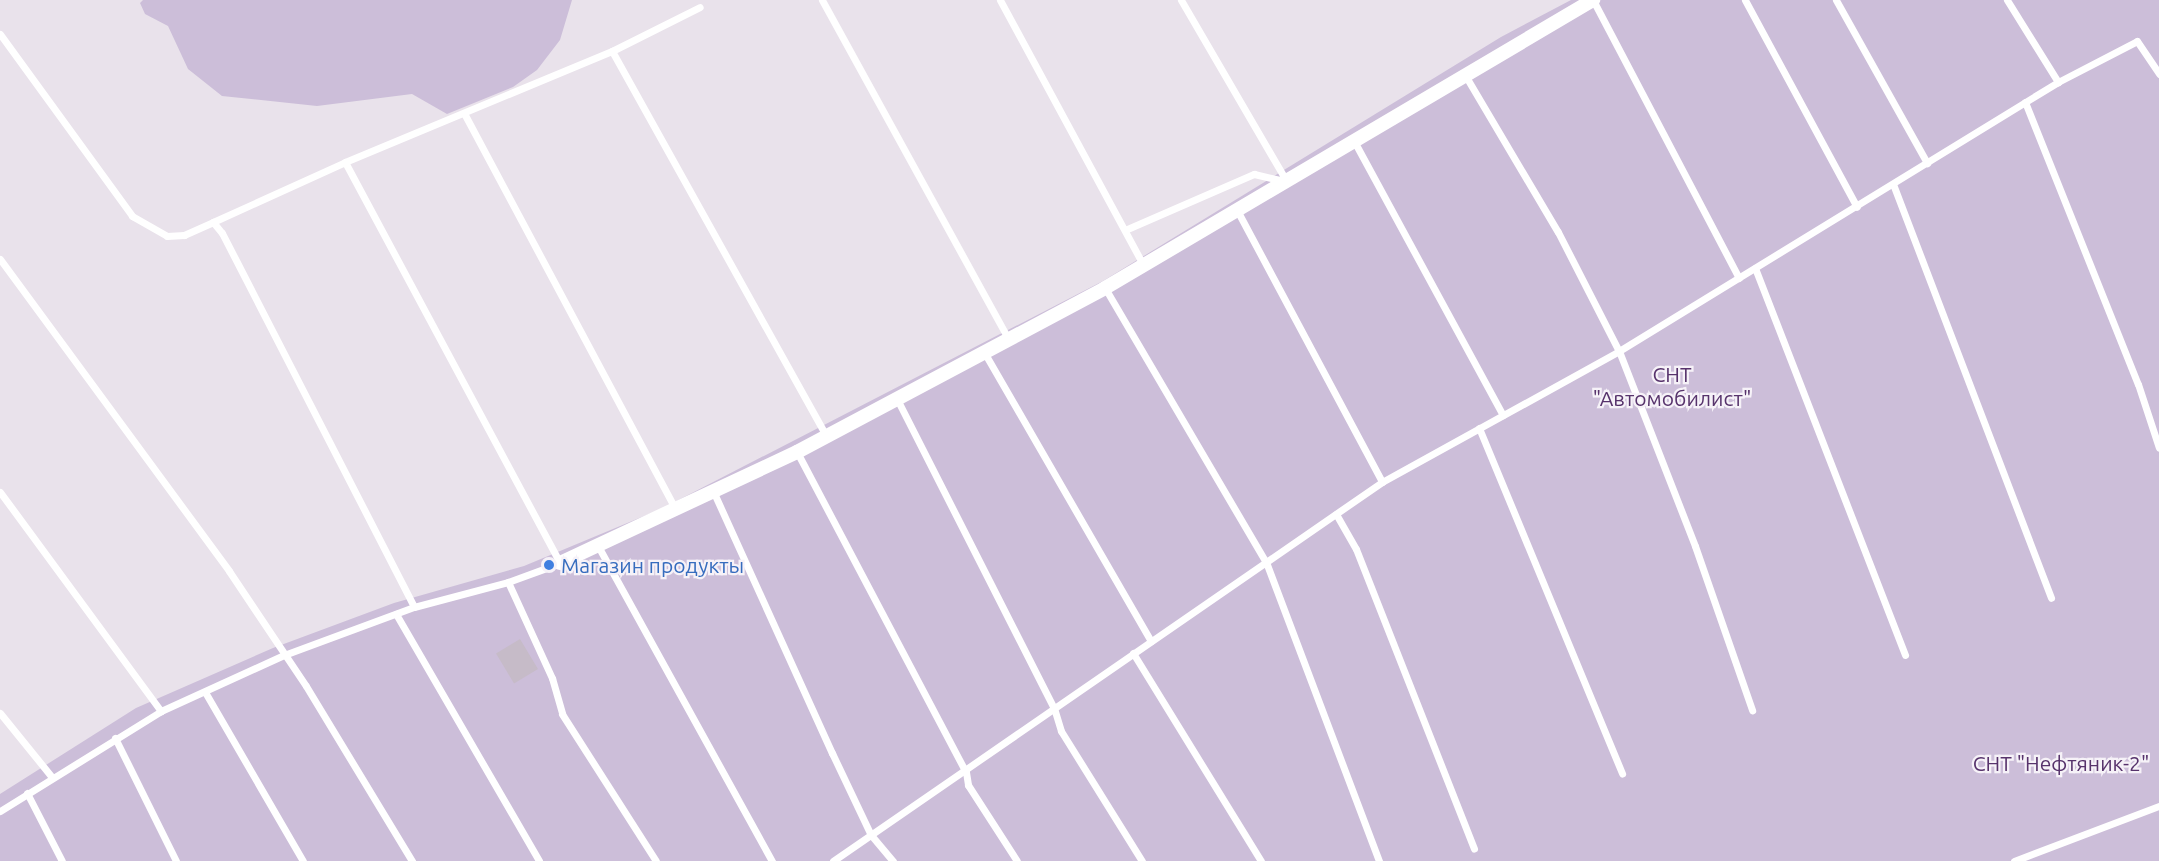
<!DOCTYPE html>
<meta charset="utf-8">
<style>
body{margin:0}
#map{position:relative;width:2159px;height:861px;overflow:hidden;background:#e9e2eb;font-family:Ubuntu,sans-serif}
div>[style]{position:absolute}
.green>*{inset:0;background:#ccbed9}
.building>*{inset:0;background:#c6bbc8;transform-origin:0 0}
.lane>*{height:7px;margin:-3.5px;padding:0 3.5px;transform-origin:3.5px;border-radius:3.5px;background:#fff}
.street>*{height:14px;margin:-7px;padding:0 7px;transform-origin:7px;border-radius:7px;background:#fff}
.dots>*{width:16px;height:16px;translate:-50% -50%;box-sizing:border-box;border:3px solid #f6f2f8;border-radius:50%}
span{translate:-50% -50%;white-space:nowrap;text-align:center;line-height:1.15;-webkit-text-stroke:4.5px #f6f2f8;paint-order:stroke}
.park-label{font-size:21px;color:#57336c}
.shop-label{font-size:21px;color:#366cbe}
.left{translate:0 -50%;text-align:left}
</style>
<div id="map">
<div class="green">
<div style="clip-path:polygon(143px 0,572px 0,560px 40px,537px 70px,513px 87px,447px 114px,412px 94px,317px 106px,222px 96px,188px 69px,168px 26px,145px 14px,140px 3px)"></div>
<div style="clip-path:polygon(1571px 0,2159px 0,2159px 861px,0 861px,0 794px,136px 708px,273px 648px,394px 603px,524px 566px,661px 509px,1103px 281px,1501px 37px)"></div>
</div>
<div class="building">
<div style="left:520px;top:639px;width:35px;height:28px;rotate:59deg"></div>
</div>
<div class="lane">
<div style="left:822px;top:0;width:387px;rotate:61.2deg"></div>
<div style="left:1000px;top:0;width:302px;rotate:61.6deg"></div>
<div style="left:1181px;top:0;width:211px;rotate:59.8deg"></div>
<div style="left:1593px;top:0;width:314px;rotate:62.3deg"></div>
<div style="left:1745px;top:0;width:235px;rotate:61.6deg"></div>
<div style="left:1836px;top:0;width:187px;rotate:60.8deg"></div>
<div style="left:2007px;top:0;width:97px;rotate:58.1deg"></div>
<div style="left:0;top:34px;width:225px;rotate:54deg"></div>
<div style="left:132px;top:216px;width:40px;rotate:29.7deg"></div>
<div style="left:167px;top:236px;width:17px;rotate:-3deg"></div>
<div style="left:184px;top:235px;width:32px;rotate:-24deg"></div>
<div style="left:213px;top:222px;width:14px;rotate:51deg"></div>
<div style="left:222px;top:233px;width:420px;rotate:62.8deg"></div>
<div style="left:612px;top:51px;width:440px;rotate:60.9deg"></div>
<div style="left:1465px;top:75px;width:182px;rotate:59.4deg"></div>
<div style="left:1558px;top:232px;width:134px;rotate:62.9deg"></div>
<div style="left:1619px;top:351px;width:209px;rotate:68.7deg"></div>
<div style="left:1695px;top:546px;width:174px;rotate:70.8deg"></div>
<div style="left:2025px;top:102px;width:304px;rotate:68.2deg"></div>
<div style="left:2138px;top:384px;width:67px;rotate:71.8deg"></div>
<div style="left:465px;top:115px;width:448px;rotate:61.9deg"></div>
<div style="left:1354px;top:141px;width:312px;rotate:61.5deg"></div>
<div style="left:1893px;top:184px;width:443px;rotate:69.1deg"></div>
<div style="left:1238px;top:212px;width:306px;rotate:61.9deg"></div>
<div style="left:213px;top:222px;width:145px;rotate:-24.4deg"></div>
<div style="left:345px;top:162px;width:289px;rotate:-22.6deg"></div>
<div style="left:612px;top:51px;width:98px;rotate:-26.6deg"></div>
<div style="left:1125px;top:230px;width:141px;rotate:-23.5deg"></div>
<div style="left:1254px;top:174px;width:31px;rotate:13deg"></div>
<div style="left:0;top:259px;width:387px;rotate:53.7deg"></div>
<div style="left:229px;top:571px;width:138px;rotate:56.2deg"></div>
<div style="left:306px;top:686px;width:205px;rotate:58.8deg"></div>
<div style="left:1755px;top:268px;width:415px;rotate:68.8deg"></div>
<div style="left:1105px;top:288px;width:318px;rotate:59.6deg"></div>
<div style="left:1266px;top:562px;width:320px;rotate:69.3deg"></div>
<div style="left:984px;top:352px;width:334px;rotate:60deg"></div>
<div style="left:897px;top:399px;width:347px;rotate:63.1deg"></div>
<div style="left:1054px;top:708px;width:24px;rotate:73deg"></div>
<div style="left:1061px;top:731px;width:153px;rotate:58.1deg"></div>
<div style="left:1479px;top:428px;width:374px;rotate:67.5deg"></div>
<div style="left:797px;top:452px;width:362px;rotate:62.2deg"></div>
<div style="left:966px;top:772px;width:13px;rotate:81deg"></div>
<div style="left:968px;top:785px;width:90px;rotate:57.2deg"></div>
<div style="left:0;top:492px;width:272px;rotate:53.7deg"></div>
<div style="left:714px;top:493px;width:286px;rotate:65.6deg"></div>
<div style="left:832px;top:753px;width:91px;rotate:64.6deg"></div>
<div style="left:871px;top:835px;width:34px;rotate:50deg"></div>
<div style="left:1336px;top:514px;width:40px;rotate:60.3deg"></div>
<div style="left:1356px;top:549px;width:322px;rotate:68.5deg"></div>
<div style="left:598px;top:546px;width:360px;rotate:61.1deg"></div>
<div style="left:508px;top:582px;width:106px;rotate:65.4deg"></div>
<div style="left:552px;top:678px;width:37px;rotate:74deg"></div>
<div style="left:562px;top:714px;width:174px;rotate:57.4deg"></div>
<div style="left:396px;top:614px;width:285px;rotate:59.9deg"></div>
<div style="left:1133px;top:653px;width:244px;rotate:58.4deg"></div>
<div style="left:205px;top:692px;width:195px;rotate:59.9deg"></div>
<div style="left:0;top:713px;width:81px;rotate:51deg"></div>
<div style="left:115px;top:738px;width:137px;rotate:63.6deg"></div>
<div style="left:27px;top:793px;width:76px;rotate:62.8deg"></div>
<div style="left:0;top:811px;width:190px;rotate:-31.8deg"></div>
<div style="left:161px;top:711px;width:135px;rotate:-24.5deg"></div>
<div style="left:284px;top:655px;width:139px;rotate:-20.3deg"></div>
<div style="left:414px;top:607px;width:97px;rotate:-14.9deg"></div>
<div style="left:508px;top:582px;width:55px;rotate:-20.1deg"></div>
<div style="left:560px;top:563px;width:455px;rotate:-118.2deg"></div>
<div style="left:833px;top:861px;width:667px;rotate:-34.62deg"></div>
<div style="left:1382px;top:482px;width:271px;rotate:-28.9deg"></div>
<div style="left:1619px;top:351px;width:515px;rotate:-31.5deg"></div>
<div style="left:2058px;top:82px;width:89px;rotate:-27.4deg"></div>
<div style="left:2137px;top:41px;width:40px;rotate:56deg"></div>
<div style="left:2014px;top:861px;width:155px;rotate:-20.8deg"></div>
</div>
<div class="street">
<div style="left:560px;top:563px;width:262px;rotate:-25.1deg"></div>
<div style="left:797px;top:452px;width:349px;rotate:-28deg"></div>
<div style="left:1105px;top:288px;width:567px;rotate:-30.55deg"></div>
</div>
<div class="dots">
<div style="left:549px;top:565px;background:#3f7fe0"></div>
</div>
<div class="park-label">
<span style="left:1672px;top:386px">СНТ<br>"Автомобилист"</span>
<span style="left:2061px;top:763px">СНТ "Нефтяник-2"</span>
</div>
<div class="shop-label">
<span class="left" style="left:561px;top:565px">Магазин продукты</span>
</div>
</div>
